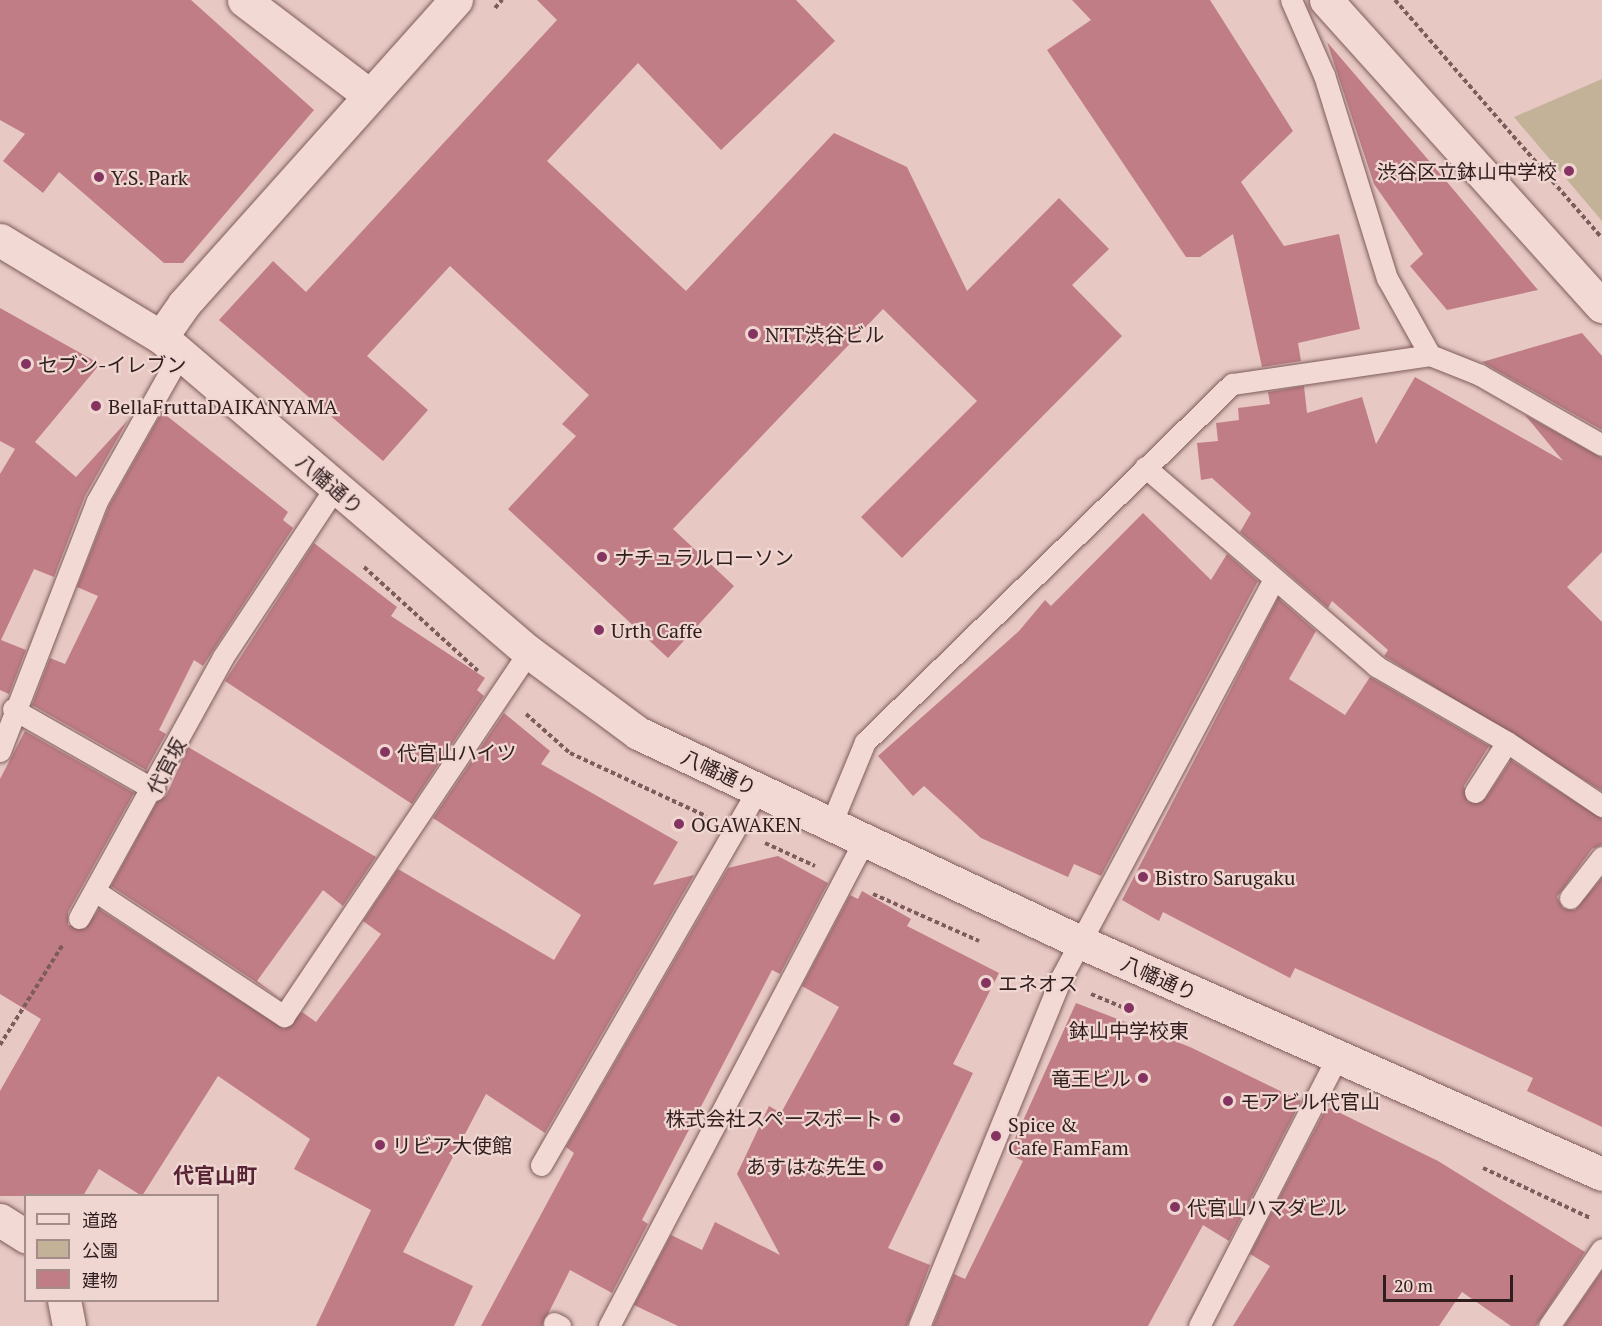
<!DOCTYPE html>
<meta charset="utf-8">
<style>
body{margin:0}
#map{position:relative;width:1602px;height:1326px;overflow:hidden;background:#e7c8c2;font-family:"PT Serif","Noto Sans JP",serif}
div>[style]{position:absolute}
.green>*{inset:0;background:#c3b198}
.building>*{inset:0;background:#c07d86}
.path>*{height:4px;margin-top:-2px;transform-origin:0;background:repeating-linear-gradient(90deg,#7e5c5c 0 4.5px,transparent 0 7.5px)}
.roads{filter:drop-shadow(0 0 2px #7e5c5c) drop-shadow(0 0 2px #7e5c5c)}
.service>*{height:21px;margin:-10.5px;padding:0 10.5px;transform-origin:10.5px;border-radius:10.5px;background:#f3d9d4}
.minor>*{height:33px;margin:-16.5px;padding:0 16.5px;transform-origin:16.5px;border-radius:16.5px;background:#f3d9d4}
.tertiary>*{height:33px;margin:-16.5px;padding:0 16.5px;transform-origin:16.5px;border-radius:16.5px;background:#f3d9d4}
.dots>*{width:16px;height:16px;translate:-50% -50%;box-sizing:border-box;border:3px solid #f0d6d1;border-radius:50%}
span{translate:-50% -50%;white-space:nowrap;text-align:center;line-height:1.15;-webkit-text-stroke:4.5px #f0d6d1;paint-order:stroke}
.poi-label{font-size:20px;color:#301e1f}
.right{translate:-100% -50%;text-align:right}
.left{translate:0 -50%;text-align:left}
.street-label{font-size:20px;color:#301e1f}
.neighbourhood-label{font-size:21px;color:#572335;font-weight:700}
.legend{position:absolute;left:24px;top:1194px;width:195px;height:108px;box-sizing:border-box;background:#f0d6d1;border:2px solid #a38c8a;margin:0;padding:8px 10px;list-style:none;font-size:18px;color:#301e1f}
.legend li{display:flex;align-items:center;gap:12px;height:30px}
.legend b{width:30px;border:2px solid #a38c8a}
.scale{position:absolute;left:1383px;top:1275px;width:130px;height:27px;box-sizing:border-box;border:3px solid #301e1f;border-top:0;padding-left:8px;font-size:18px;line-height:21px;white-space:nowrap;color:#301e1f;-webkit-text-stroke:4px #f0d6d1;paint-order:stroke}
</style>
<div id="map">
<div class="green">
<div style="clip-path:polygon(1602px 79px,1602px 221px,1514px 117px)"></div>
</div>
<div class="building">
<div style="clip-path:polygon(0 0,191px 0,314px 110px,183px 263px,164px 263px,59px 172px,43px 193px,3px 161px,25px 134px,0 120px)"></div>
<div style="clip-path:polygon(537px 0,796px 0,835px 41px,721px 150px,638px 63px,547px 161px,686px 291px,834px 133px,907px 167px,967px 291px,1059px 198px,1109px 249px,1072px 285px,1122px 336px,902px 558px,861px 517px,977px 401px,883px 309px,673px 529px,734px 586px,668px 658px,508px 509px,576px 436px,562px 424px,589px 395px,450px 266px,367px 356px,428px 410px,383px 461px,219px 320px,273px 261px,306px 292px,557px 20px)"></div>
<div style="clip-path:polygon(1072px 0,1210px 0,1293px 131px,1241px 182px,1284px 246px,1339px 234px,1360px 329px,1298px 343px,1301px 361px,1262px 367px,1233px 234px,1200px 257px,1186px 257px,1047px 50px,1091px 20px)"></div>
<div style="clip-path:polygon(1327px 42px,1431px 163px,1538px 290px,1447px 310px,1410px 266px,1423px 254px,1374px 184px)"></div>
<div style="clip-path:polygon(0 308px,100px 364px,35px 442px,76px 477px,128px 420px,85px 496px,54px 577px,34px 569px,1px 640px,26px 650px,9px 694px,0 690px,0 474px,15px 449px,0 441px)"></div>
<div style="clip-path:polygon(1582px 333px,1602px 356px,1602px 430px,1482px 362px)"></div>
<div style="clip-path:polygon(1415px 377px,1563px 461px,1525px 415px,1602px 458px,1602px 552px,1567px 587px,1602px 622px,1602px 791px,1384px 656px,1388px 650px,1332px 601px,1328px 608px,1240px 532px,1251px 513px,1212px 478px,1201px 480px,1197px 443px,1218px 441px,1216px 423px,1239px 420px,1238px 408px,1270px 404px,1268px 392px,1304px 386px,1307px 413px,1362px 397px,1376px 444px)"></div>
<div style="clip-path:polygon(162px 412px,288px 512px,283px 520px,293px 528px,203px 666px,194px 660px,159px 730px,166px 734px,146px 770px,32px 705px,50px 658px,65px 664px,98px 596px,77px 587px,109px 506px)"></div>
<div style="clip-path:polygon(1143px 513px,1211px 580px,1227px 554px,1258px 581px,1101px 876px,1074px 864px,1068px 877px,981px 838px,924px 786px,913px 796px,878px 756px,1019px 631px,1045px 600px,1051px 606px)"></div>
<div style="clip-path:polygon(314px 543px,397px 607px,391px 616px,485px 678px,477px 690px,484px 696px,412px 804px,225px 681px)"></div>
<div style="clip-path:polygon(1278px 598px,1316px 631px,1289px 679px,1345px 715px,1370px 677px,1489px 746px,1464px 786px,1468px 802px,1485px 799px,1511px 760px,1602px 819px,1602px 845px,1592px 849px,1557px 897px,1563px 908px,1575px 910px,1602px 878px,1602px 1127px,1527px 1091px,1533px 1078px,1295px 968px,1290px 978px,1163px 912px,1159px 921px,1122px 900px)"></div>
<div style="clip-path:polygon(504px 713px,550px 751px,541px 764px,678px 842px,653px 885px,694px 875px,545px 1133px,486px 1094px,403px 1252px,473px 1286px,454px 1326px,316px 1326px,371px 1210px,294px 1169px,310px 1139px,218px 1076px,142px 1196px,99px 1169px,83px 1196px,0 1196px,0 1091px,41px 1019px,0 994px,0 779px,25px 731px,134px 793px,68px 912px,68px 925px,85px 929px,99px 909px,284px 1029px,302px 1012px,316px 1022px,381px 934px,363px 921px,398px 869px,554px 960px,581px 915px,433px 818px)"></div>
<div style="clip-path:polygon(188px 747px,376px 857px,343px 906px,323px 890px,257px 981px,280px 998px,111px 886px,157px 802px,166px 796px)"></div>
<div style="clip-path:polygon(778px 856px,828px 883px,780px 974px,772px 970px,642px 1220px,648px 1224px,612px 1293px,570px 1270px,542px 1326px,481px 1326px,574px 1153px,566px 1147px,728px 868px)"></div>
<div style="clip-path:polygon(862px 891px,911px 919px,907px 926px,999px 973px,953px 1064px,973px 1073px,888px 1248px,930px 1265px,907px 1326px,678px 1326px,634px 1305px,671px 1235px,702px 1250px,715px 1222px,780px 1255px,737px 1174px,769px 1106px,781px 1113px,839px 1007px,802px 986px,850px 895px,858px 899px)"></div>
<div style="clip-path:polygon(1076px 1003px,1190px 1047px,1301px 1101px,1229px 1241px,1203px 1225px,1148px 1326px,933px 1326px,954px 1274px,965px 1279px,1023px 1161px,1008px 1154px)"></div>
<div style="clip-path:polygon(1330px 1108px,1438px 1161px,1585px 1252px,1536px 1326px,1511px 1326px,1462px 1292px,1439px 1326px,1233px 1326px,1270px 1266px,1250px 1254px,1324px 1112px)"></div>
<div style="clip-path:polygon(1602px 1271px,1602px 1326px,1564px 1326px)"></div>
</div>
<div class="path">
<div style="left:1395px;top:0;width:315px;rotate:49deg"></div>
<div style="left:495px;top:8px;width:11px;rotate:-49deg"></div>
<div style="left:364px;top:567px;width:154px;rotate:42.4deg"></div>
<div style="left:526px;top:714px;width:59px;rotate:41.6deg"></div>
<div style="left:570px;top:753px;width:150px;rotate:24.9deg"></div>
<div style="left:765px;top:843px;width:55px;rotate:24.7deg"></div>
<div style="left:873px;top:894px;width:116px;rotate:23.9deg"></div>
<div style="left:1091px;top:994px;width:41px;rotate:22.8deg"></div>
<div style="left:0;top:1045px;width:119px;rotate:-58deg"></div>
<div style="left:1483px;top:1168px;width:118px;rotate:25deg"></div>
</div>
<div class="roads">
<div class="service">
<div style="left:1291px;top:0;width:82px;rotate:66.3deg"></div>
<div style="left:1324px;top:75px;width:213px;rotate:72.8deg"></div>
<div style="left:1387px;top:278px;width:88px;rotate:60.8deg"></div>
<div style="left:1430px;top:355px;width:54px;rotate:21.8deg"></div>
<div style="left:1480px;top:375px;width:141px;rotate:29.8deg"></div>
<div style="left:1145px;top:467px;width:305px;rotate:40.7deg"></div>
<div style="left:1376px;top:666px;width:151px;rotate:30.1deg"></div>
<div style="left:1507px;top:742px;width:115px;rotate:34deg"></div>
<div style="left:13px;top:709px;width:163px;rotate:29.7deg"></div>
<div style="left:0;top:751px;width:268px;rotate:-68.8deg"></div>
<div style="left:97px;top:501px;width:169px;rotate:-60.5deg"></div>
<div style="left:1475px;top:792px;width:59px;rotate:-57.4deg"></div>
<div style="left:831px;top:824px;width:89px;rotate:-67.5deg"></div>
<div style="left:865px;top:742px;width:513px;rotate:-44.29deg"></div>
<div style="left:1232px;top:384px;width:200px;rotate:-8.3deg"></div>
<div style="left:95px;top:891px;width:227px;rotate:33.5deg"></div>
<div style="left:284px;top:1016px;width:439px;rotate:-56.1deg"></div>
<div style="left:1570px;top:898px;width:52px;rotate:-52deg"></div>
<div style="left:79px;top:918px;width:298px;rotate:-61.1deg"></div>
<div style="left:223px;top:657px;width:203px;rotate:-56.5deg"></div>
<div style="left:541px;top:1165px;width:432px;rotate:-60deg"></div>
<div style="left:554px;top:1323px;width:7px;rotate:27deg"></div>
<div style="left:609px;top:1326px;width:550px;rotate:-62.27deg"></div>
<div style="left:919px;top:1326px;width:376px;rotate:-67.8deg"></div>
<div style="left:1061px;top:978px;width:450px;rotate:-61.9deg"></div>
<div style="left:1199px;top:1326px;width:301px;rotate:-62.8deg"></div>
<div style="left:1549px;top:1326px;width:93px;rotate:-55.5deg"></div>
</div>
<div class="minor">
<div style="left:244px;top:0;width:158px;rotate:37.3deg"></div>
<div style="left:0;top:1220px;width:31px;rotate:32deg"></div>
<div style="left:64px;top:1300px;width:26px;rotate:79deg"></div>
</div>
<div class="tertiary">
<div style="left:1326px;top:0;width:412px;rotate:48deg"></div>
<div style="left:0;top:240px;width:188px;rotate:31.1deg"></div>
<div style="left:161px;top:337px;width:484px;rotate:40.6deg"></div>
<div style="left:529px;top:652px;width:136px;rotate:36.6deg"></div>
<div style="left:638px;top:733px;width:487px;rotate:25.3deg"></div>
<div style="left:1078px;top:941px;width:573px;rotate:23.97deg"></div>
<div style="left:161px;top:337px;width:40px;rotate:-55.1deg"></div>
<div style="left:184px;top:304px;width:408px;rotate:-48.2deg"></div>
</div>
</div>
<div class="dots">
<div style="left:1569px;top:171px;background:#853461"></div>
<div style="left:99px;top:177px;background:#853461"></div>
<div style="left:753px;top:334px;background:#853461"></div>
<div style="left:26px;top:364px;background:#853461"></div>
<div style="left:96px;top:406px;background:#853461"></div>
<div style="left:602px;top:557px;background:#853461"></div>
<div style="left:599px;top:630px;background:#853461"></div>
<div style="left:385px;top:752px;background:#853461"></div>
<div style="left:679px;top:824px;background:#853461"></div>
<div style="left:1143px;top:877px;background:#853461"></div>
<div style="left:986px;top:983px;background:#853461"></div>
<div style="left:1129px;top:1008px;background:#853461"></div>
<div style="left:1143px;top:1078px;background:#853461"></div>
<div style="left:1228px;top:1101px;background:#853461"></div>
<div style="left:895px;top:1118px;background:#853461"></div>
<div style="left:996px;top:1136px;background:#853461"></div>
<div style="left:380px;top:1145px;background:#853461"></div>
<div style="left:878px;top:1166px;background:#853461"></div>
<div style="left:1175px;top:1207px;background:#853461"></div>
</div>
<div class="poi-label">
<span class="right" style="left:1557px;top:171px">渋谷区立鉢山中学校</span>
<span class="left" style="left:111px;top:177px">Y.S. Park</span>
<span class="left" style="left:765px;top:334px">NTT渋谷ビル</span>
<span class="left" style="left:38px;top:364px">セブン-イレブン</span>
<span class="left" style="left:108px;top:406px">BellaFruttaDAIKANYAMA</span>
<span class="left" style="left:614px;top:557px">ナチュラルローソン</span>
<span class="left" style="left:611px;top:630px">Urth Caffe</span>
<span class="left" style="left:397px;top:752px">代官山ハイツ</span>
<span class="left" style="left:691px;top:824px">OGAWAKEN</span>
<span class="left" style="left:1155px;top:877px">Bistro Sarugaku</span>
<span class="left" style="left:998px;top:983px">エネオス</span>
<span style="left:1129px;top:1030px">鉢山中学校東</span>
<span class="right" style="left:1131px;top:1078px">竜王ビル</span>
<span class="left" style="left:1240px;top:1101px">モアビル代官山</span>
<span class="right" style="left:883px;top:1118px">株式会社スペースポート</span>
<span class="left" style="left:1008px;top:1136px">Spice &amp;<br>Cafe FamFam</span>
<span class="left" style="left:392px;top:1145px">リビア大使館</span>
<span class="right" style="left:866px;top:1166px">あすはな先生</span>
<span class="left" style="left:1187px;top:1207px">代官山ハマダビル</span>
</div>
<div class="street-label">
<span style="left:330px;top:484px;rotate:41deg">八幡通り</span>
<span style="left:166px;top:766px;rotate:-62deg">代官坂</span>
<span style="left:719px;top:772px;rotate:25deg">八幡通り</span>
<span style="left:1159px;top:978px;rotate:24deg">八幡通り</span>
</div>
<div class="neighbourhood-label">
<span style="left:215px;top:1175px">代官山町</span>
</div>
<ul class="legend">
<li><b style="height:8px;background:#f3d9d4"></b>道路</li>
<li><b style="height:16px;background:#c3b198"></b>公園</li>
<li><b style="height:16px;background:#c07d86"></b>建物</li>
</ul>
<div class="scale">20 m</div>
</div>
